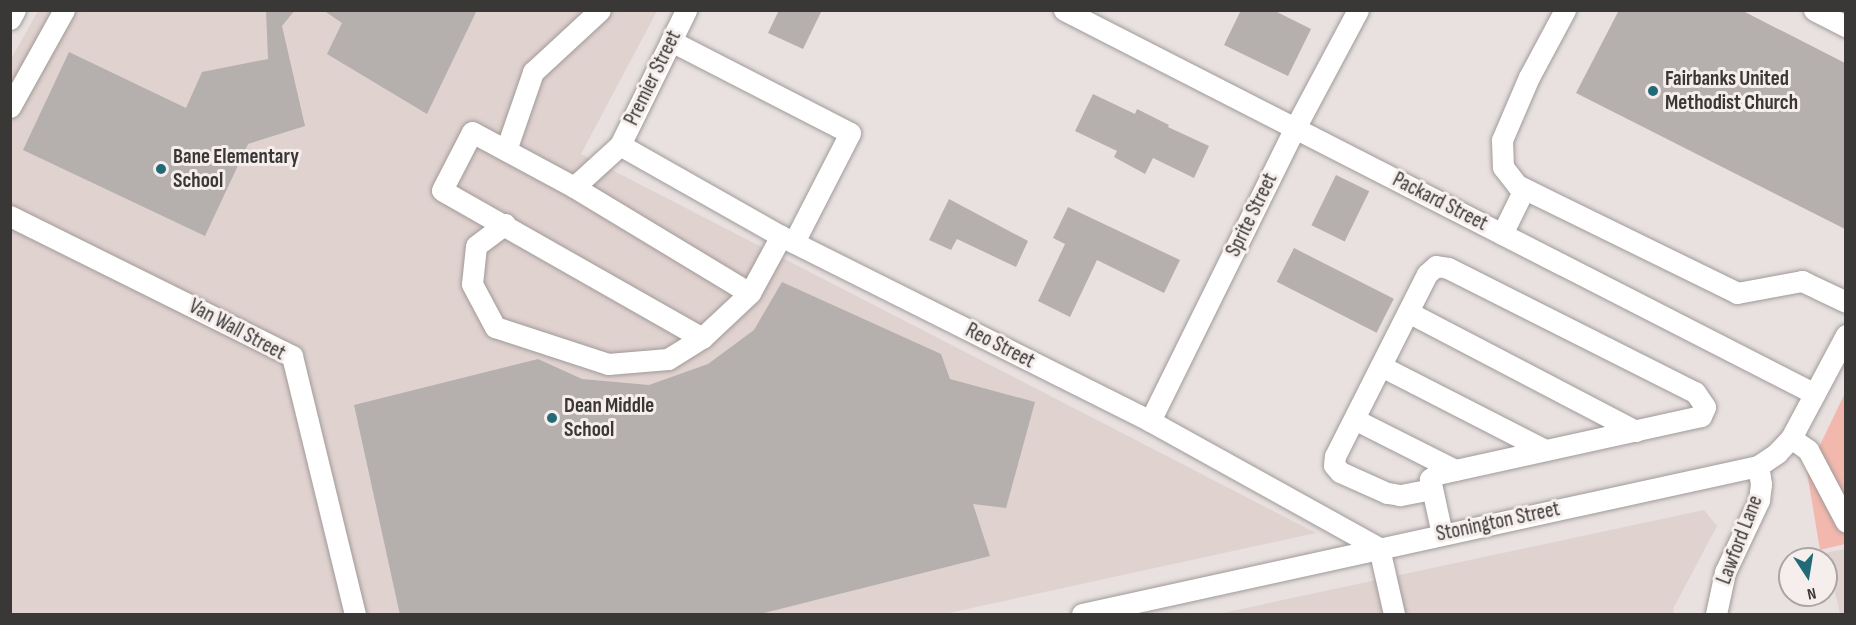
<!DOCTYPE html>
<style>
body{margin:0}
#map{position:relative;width:1856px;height:625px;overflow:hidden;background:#e8e1e0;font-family:"Sofia Sans Condensed",sans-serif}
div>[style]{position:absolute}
.built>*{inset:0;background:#e0d2cf}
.green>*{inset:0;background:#f3b8ad}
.building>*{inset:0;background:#b5afae;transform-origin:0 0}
.roads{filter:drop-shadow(0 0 2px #a09a99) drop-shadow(0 0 2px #a09a99)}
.minor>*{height:21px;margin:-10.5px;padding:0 10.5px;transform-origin:10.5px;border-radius:10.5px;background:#fff}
.dots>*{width:16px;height:16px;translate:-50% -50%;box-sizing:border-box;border:3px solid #f5eeed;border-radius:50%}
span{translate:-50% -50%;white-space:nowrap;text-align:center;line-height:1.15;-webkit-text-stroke:6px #f5eeed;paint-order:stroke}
.street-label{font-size:21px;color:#3a3837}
.poi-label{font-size:21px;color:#3a3837;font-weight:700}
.left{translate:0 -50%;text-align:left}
.frame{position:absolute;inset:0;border:12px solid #3a3837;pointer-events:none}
.north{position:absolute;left:1778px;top:547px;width:60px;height:60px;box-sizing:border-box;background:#f5eeed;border:2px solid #aaa5a4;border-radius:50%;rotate:168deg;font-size:16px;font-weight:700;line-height:24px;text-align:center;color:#3a3837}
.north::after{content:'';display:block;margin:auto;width:21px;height:27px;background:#216a76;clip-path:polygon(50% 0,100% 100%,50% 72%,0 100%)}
</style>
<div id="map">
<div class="built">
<div style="clip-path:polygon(38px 11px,657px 11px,581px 154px,1316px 533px,944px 614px,11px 614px,10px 61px)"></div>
<div style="clip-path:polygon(1704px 510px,1717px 526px,1673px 609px,1674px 614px,1218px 614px)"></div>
<div style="clip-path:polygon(1845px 549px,1845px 614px,1840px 614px,1826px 553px)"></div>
</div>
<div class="green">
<div style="clip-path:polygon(1845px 393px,1845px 544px,1820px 550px,1807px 472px)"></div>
</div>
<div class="building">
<div style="clip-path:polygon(266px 10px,295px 10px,282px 26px,305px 126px,248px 144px,205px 236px,23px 150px,69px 52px,186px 108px,202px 72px,268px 59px)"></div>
<div style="clip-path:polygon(323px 10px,477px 10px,427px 114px,327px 54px,342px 23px)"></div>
<div style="clip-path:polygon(779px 10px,822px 10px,803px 49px,768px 33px)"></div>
<div style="clip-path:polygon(1241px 10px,1273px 10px,1311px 29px,1288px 76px,1224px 45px)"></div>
<div style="clip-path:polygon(1619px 10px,1741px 10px,1845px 63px,1845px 229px,1576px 93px)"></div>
<div style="clip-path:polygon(1093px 94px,1135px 114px,1137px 109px,1169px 125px,1168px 127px,1209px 146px,1194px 178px,1153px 158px,1145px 174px,1114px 157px,1117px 151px,1075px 131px)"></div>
<div style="left:1336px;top:175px;width:37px;height:56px;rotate:26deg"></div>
<div style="clip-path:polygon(949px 199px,1028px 241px,1016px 267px,957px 239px,951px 250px,929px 240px)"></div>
<div style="clip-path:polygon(1068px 207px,1180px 260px,1164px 293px,1097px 260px,1070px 317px,1038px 301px,1065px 244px,1053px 238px)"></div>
<div style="left:1294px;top:248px;width:112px;height:38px;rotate:27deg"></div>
<div style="clip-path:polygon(782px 282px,941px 354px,950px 379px,1035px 402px,1006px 508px,973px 504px,990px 556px,756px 615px,400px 615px,354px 405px,538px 359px,582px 379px,649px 385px,708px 364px,754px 330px)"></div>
</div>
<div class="roads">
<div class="minor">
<div style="left:1064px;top:10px;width:843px;rotate:27.08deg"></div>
<div style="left:1565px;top:10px;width:76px;rotate:118.2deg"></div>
<div style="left:1529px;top:77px;width:69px;rotate:113.2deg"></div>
<div style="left:1502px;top:140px;width:27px;rotate:88deg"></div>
<div style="left:1503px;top:167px;width:23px;rotate:52deg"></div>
<div style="left:1517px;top:185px;width:245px;rotate:26.1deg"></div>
<div style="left:1737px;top:293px;width:66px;rotate:-10.5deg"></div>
<div style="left:1802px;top:281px;width:49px;rotate:25.5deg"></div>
<div style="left:1814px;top:10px;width:36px;rotate:27deg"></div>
<div style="left:10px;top:19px;width:10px;rotate:-61deg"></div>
<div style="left:671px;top:41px;width:201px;rotate:27.2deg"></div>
<div style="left:850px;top:133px;width:123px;rotate:117.2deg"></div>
<div style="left:10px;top:107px;width:111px;rotate:-60.9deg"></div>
<div style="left:620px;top:145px;width:185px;rotate:29.5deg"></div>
<div style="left:781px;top:236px;width:413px;rotate:26.6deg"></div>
<div style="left:1150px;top:421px;width:262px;rotate:29deg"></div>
<div style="left:1379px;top:548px;width:68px;rotate:77.2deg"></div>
<div style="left:506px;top:150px;width:83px;rotate:-70.9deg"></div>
<div style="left:533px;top:72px;width:91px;rotate:-42.8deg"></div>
<div style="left:574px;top:187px;width:62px;rotate:-42.4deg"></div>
<div style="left:620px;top:145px;width:150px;rotate:-63.9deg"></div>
<div style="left:10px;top:216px;width:315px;rotate:26.4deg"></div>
<div style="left:292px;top:356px;width:266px;rotate:76.3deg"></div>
<div style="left:505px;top:224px;width:36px;rotate:143deg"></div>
<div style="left:476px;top:246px;width:38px;rotate:96deg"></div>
<div style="left:472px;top:284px;width:49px;rotate:61.9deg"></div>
<div style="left:495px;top:327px;width:119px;rotate:18.1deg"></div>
<div style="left:608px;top:364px;width:60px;rotate:-4.8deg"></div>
<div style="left:668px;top:359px;width:40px;rotate:-32deg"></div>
<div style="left:702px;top:338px;width:66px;rotate:-43.2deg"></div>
<div style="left:1502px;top:234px;width:50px;rotate:-63.9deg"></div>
<div style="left:1408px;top:312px;width:257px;rotate:27.6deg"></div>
<div style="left:702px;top:338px;width:299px;rotate:-150.4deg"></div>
<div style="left:442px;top:190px;width:65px;rotate:-62.7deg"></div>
<div style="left:472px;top:132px;width:116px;rotate:28.3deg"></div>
<div style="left:574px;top:187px;width:205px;rotate:31.1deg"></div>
<div style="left:750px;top:293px;width:65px;rotate:-61.5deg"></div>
<div style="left:1381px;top:366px;width:184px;rotate:27.1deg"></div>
<div style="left:1354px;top:419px;width:113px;rotate:26.8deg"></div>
<div style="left:1150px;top:421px;width:327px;rotate:-63.7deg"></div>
<div style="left:1295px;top:128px;width:134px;rotate:-61.9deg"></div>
<div style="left:1791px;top:438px;width:21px;rotate:35deg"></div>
<div style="left:1808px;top:450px;width:81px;rotate:62.2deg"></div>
<div style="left:1432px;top:489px;width:33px;rotate:169deg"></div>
<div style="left:1400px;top:495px;width:13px;rotate:-171deg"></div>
<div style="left:1387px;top:493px;width:51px;rotate:-155.9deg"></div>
<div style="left:1340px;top:472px;width:9px;rotate:-131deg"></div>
<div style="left:1334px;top:465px;width:9px;rotate:-84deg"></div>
<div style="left:1335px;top:456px;width:204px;rotate:-63.2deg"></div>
<div style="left:1427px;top:274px;width:12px;rotate:-42deg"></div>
<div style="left:1436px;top:266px;width:12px;rotate:9deg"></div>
<div style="left:1448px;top:268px;width:276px;rotate:26.7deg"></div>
<div style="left:1695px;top:392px;width:18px;rotate:56deg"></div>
<div style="left:1705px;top:407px;width:10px;rotate:114deg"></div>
<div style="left:1701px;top:416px;width:270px;rotate:167.6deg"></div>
<div style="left:1437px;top:474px;width:9px;rotate:144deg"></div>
<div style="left:1430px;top:479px;width:56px;rotate:77.7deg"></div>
<div style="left:1082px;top:614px;width:692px;rotate:-12.35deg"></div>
<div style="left:1758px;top:466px;width:23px;rotate:-34deg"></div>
<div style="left:1777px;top:453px;width:21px;rotate:-47deg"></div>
<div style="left:1791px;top:438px;width:117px;rotate:-61.9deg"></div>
<div style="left:1716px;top:614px;width:43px;rotate:-77.9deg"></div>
<div style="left:1725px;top:572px;width:80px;rotate:-64.7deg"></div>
<div style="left:1759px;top:500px;width:16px;rotate:-83deg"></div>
<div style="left:1761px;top:484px;width:18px;rotate:-99deg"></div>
</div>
</div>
<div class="dots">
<div style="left:1653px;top:91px;background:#216a76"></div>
<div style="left:161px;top:169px;background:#216a76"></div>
<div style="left:552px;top:418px;background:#216a76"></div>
</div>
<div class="street-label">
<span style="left:653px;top:78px;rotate:-64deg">Premier Street</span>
<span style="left:1440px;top:202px;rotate:27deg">Packard Street</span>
<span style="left:1252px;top:215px;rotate:-64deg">Sprite Street</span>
<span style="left:237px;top:330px;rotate:28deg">Van Wall Street</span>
<span style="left:1000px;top:346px;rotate:27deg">Reo Street</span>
<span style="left:1498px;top:522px;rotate:-12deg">Stonington Street</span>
<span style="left:1740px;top:540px;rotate:-69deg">Lawford Lane</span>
</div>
<div class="poi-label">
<span class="left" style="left:1665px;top:91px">Fairbanks United<br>Methodist Church</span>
<span class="left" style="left:173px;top:169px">Bane Elementary<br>School</span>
<span class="left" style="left:564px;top:418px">Dean Middle<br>School</span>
</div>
<div class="frame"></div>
<div class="north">N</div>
</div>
